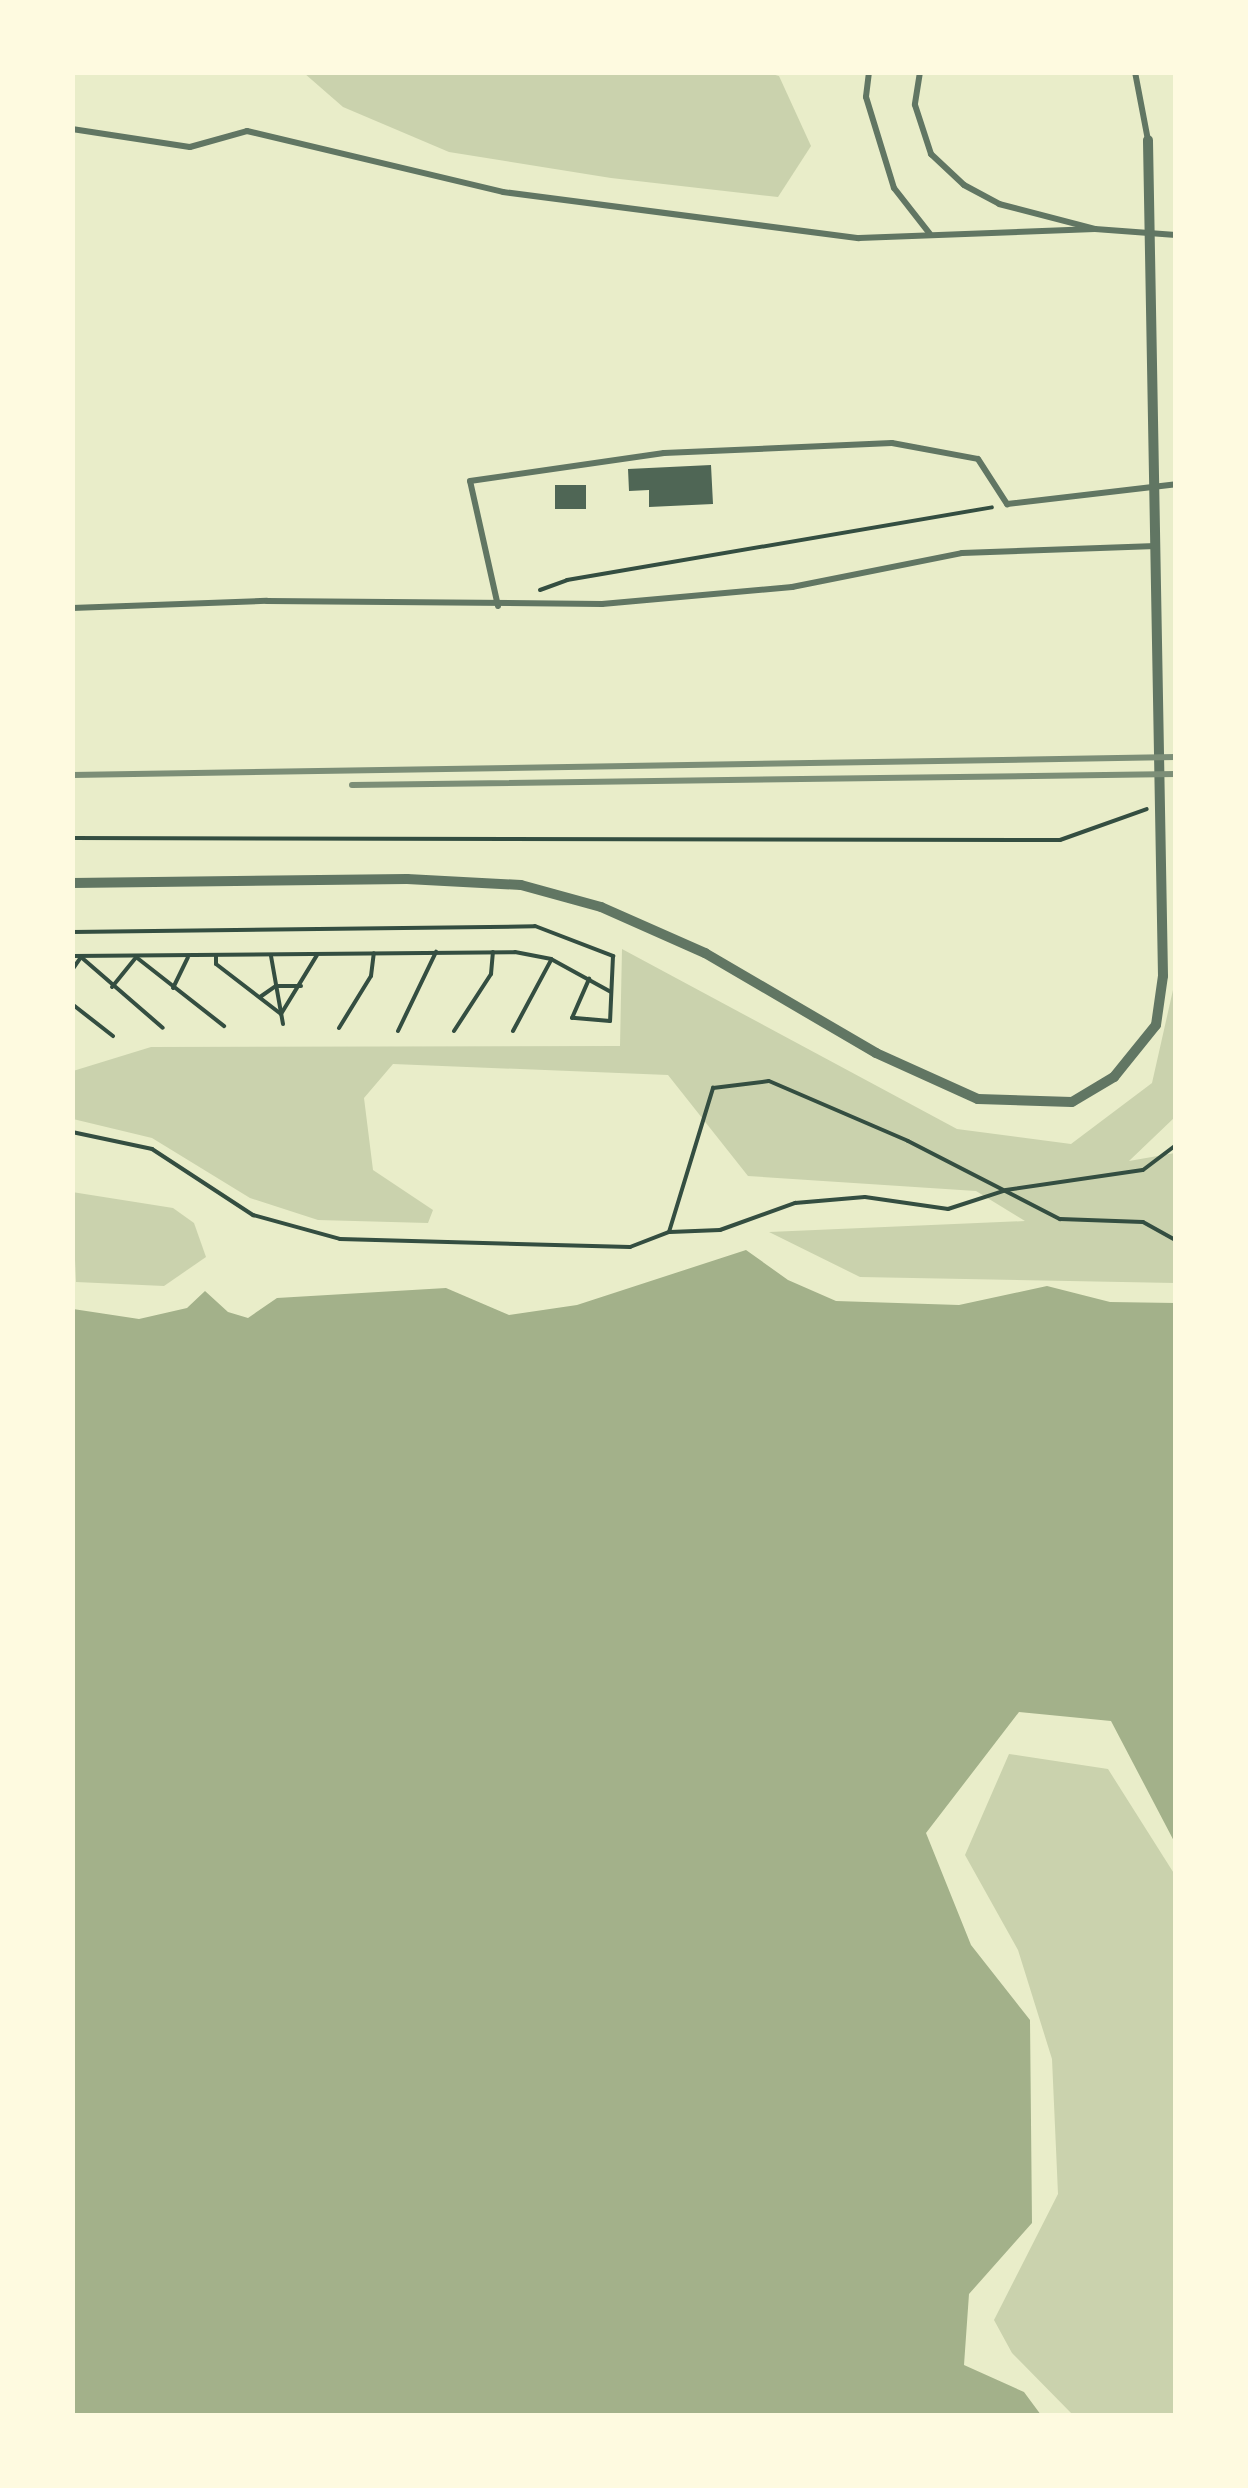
<!DOCTYPE html>
<style>
body{margin:0}
#map{position:relative;width:1248px;height:2488px;overflow:hidden;background:#e9edc9;font-family:"Crimson Pro",serif}
div>[style]{position:absolute}
.green>*{inset:0;background:#cad2ad}
.water>*{inset:0;background:#a3b18a}
.building>*{inset:0;background:#4f6655;transform-origin:0 0}
.path>*{height:4px;margin:-2px;padding:0 2px;transform-origin:2px;border-radius:2px;background:#344e41}
.service>*{height:6px;margin:-3px;padding:0 3px;transform-origin:3px;border-radius:3px;background:#617663}
.minor>*{height:10px;margin:-5px;padding:0 5px;transform-origin:5px;border-radius:5px;background:#617663}
.rail>*{height:6px;margin:-3px;padding:0 3px;transform-origin:3px;border-radius:3px;background:#7c8e77}
span{translate:-50% -50%;white-space:nowrap;text-align:center;line-height:1.15;-webkit-text-stroke:8px #fefae0;paint-order:stroke}
.frame{position:absolute;inset:0;border:75px solid #fefae0;pointer-events:none}
</style>
<div id="map">
<div class="green">
<div style="clip-path:polygon(304px 73px,768px 73px,779px 76px,811px 146px,778px 197px,611px 178px,449px 152px,343px 107px)"></div>
<div style="clip-path:polygon(622px 949px,957px 1129px,1071px 1144px,1152px 1083px,1175px 981px,1175px 1117px,1129px 1161px,1175px 1153px,1175px 1283px,860px 1277px,769px 1232px,1025px 1221px,976px 1191px,748px 1176px,668px 1075px,393px 1064px,364px 1098px,373px 1170px,433px 1210px,428px 1223px,318px 1220px,250px 1198px,152px 1138px,73px 1119px,73px 1071px,151px 1047px,620px 1046px)"></div>
<div style="clip-path:polygon(72px 1192px,173px 1208px,194px 1223px,206px 1257px,164px 1286px,76px 1282px)"></div>
<div style="clip-path:polygon(1009px 1754px,1108px 1769px,1175px 1875px,1175px 2415px,1073px 2415px,1012px 2353px,994px 2320px,1058px 2194px,1052px 2059px,1018px 1950px,965px 1855px)"></div>
</div>
<div class="water">
<div style="clip-path:polygon(746px 1250px,788px 1280px,836px 1301px,959px 1305px,1047px 1286px,1110px 1302px,1175px 1303px,1175px 1843px,1111px 1721px,1019px 1712px,926px 1833px,971px 1945px,1030px 2020px,1032px 2223px,969px 2294px,964px 2365px,1024px 2392px,1041px 2415px,73px 2415px,73px 1309px,139px 1319px,187px 1308px,205px 1291px,228px 1312px,248px 1318px,277px 1298px,446px 1288px,509px 1315px,577px 1305px)"></div>
</div>
<div class="building">
<div style="clip-path:polygon(711px 465px,713px 504px,649px 507px,649px 490px,629px 491px,628px 469px)"></div>
<div style="left:555px;top:485px;width:31px;height:24px"></div>
</div>
<div class="path">
<div style="left:540px;top:590px;width:29px;rotate:-20deg"></div>
<div style="left:567px;top:580px;width:431px;rotate:-9.7deg"></div>
<div style="left:72px;top:838px;width:988px;rotate:0.12deg"></div>
<div style="left:1060px;top:840px;width:92px;rotate:-19.6deg"></div>
<div style="left:72px;top:932px;width:463px;rotate:-0.7deg"></div>
<div style="left:535px;top:926px;width:84px;rotate:21deg"></div>
<div style="left:613px;top:956px;width:65px;rotate:92.6deg"></div>
<div style="left:610px;top:1021px;width:38px;rotate:-175deg"></div>
<div style="left:572px;top:1018px;width:43px;rotate:-66.4deg"></div>
<div style="left:72px;top:956px;width:443px;rotate:-0.5deg"></div>
<div style="left:515px;top:952px;width:37px;rotate:11deg"></div>
<div style="left:551px;top:959px;width:68px;rotate:28.8deg"></div>
<div style="left:216px;top:956px;width:8px;rotate:90deg"></div>
<div style="left:216px;top:964px;width:82px;rotate:37.6deg"></div>
<div style="left:281px;top:1014px;width:69px;rotate:-58.6deg"></div>
<div style="left:271px;top:956px;width:69px;rotate:80deg"></div>
<div style="left:72px;top:970px;width:16px;rotate:-55deg"></div>
<div style="left:81px;top:957px;width:108px;rotate:40.9deg"></div>
<div style="left:112px;top:987px;width:38px;rotate:-51deg"></div>
<div style="left:136px;top:957px;width:112px;rotate:38.1deg"></div>
<div style="left:173px;top:988px;width:34px;rotate:-64deg"></div>
<div style="left:260px;top:997px;width:19px;rotate:-35deg"></div>
<div style="left:276px;top:986px;width:25px"></div>
<div style="left:72px;top:1004px;width:52px;rotate:38deg"></div>
<div style="left:339px;top:1028px;width:61px;rotate:-58.4deg"></div>
<div style="left:371px;top:976px;width:23px;rotate:-83deg"></div>
<div style="left:398px;top:1031px;width:88px;rotate:-64.3deg"></div>
<div style="left:454px;top:1031px;width:68px;rotate:-57deg"></div>
<div style="left:491px;top:974px;width:22px;rotate:-85deg"></div>
<div style="left:513px;top:1031px;width:81px;rotate:-61.8deg"></div>
<div style="left:72px;top:1132px;width:82px;rotate:12deg"></div>
<div style="left:152px;top:1149px;width:121px;rotate:33.2deg"></div>
<div style="left:253px;top:1215px;width:90px;rotate:15.4deg"></div>
<div style="left:340px;top:1239px;width:290px;rotate:1.6deg"></div>
<div style="left:630px;top:1247px;width:42px;rotate:-21deg"></div>
<div style="left:669px;top:1232px;width:151px;rotate:-73deg"></div>
<div style="left:713px;top:1088px;width:56px;rotate:-7.1deg"></div>
<div style="left:769px;top:1081px;width:151px;rotate:23.3deg"></div>
<div style="left:908px;top:1141px;width:171px;rotate:27.2deg"></div>
<div style="left:1060px;top:1219px;width:83px;rotate:2.1deg"></div>
<div style="left:1143px;top:1222px;width:38px;rotate:29deg"></div>
<div style="left:670px;top:1232px;width:50px;rotate:-2.3deg"></div>
<div style="left:720px;top:1230px;width:80px;rotate:-19.8deg"></div>
<div style="left:795px;top:1203px;width:70px;rotate:-4.9deg"></div>
<div style="left:865px;top:1197px;width:84px;rotate:8.2deg"></div>
<div style="left:948px;top:1209px;width:61px;rotate:-18.1deg"></div>
<div style="left:1006px;top:1190px;width:138px;rotate:-8.3deg"></div>
<div style="left:1143px;top:1170px;width:41px;rotate:-37.1deg"></div>
</div>
<div class="service">
<div style="left:869px;top:72px;width:25px;rotate:97deg"></div>
<div style="left:866px;top:97px;width:95px;rotate:72.9deg"></div>
<div style="left:894px;top:188px;width:58px;rotate:52deg"></div>
<div style="left:920px;top:72px;width:33px;rotate:99deg"></div>
<div style="left:915px;top:105px;width:52px;rotate:71.9deg"></div>
<div style="left:931px;top:154px;width:45px;rotate:43.2deg"></div>
<div style="left:964px;top:185px;width:40px;rotate:28deg"></div>
<div style="left:999px;top:204px;width:99px;rotate:14.6deg"></div>
<div style="left:1095px;top:229px;width:81px;rotate:4.2deg"></div>
<div style="left:1135px;top:72px;width:69px;rotate:79.2deg"></div>
<div style="left:72px;top:129px;width:119px;rotate:8.7deg"></div>
<div style="left:190px;top:147px;width:59px;rotate:-15.7deg"></div>
<div style="left:247px;top:131px;width:263px;rotate:13.4deg"></div>
<div style="left:503px;top:192px;width:359px;rotate:7.4deg"></div>
<div style="left:859px;top:238px;width:236px;rotate:-2.2deg"></div>
<div style="left:498px;top:606px;width:128px;rotate:-102.6deg"></div>
<div style="left:470px;top:481px;width:196px;rotate:-8.2deg"></div>
<div style="left:664px;top:453px;width:228px;rotate:-2.5deg"></div>
<div style="left:892px;top:443px;width:87px;rotate:10.5deg"></div>
<div style="left:978px;top:459px;width:54px;rotate:57.2deg"></div>
<div style="left:1007px;top:504px;width:170px;rotate:-6.7deg"></div>
<div style="left:72px;top:608px;width:195px;rotate:-2.1deg"></div>
<div style="left:267px;top:601px;width:335px;rotate:0.5deg"></div>
<div style="left:602px;top:604px;width:191px;rotate:-5.1deg"></div>
<div style="left:792px;top:587px;width:173px;rotate:-11.3deg"></div>
<div style="left:962px;top:553px;width:194px;rotate:-2.1deg"></div>
</div>
<div class="minor">
<div style="left:72px;top:883px;width:335px;rotate:-0.7deg"></div>
<div style="left:407px;top:879px;width:114px;rotate:3deg"></div>
<div style="left:521px;top:885px;width:83px;rotate:15.4deg"></div>
<div style="left:601px;top:907px;width:114px;rotate:23.9deg"></div>
<div style="left:705px;top:953px;width:198px;rotate:30.3deg"></div>
<div style="left:876px;top:1053px;width:112px;rotate:24.3deg"></div>
<div style="left:978px;top:1099px;width:94px;rotate:1.8deg"></div>
<div style="left:1072px;top:1102px;width:49px;rotate:-30.8deg"></div>
<div style="left:1114px;top:1077px;width:67px;rotate:-51.1deg"></div>
<div style="left:1156px;top:1025px;width:49px;rotate:-81.9deg"></div>
<div style="left:1163px;top:976px;width:836px;rotate:-91.03deg"></div>
</div>
<div class="rail">
<div style="left:72px;top:775px;width:1104px;rotate:-0.93deg"></div>
<div style="left:352px;top:785px;width:824px;rotate:-0.76deg"></div>
</div>
<div class="frame"></div>
</div>
